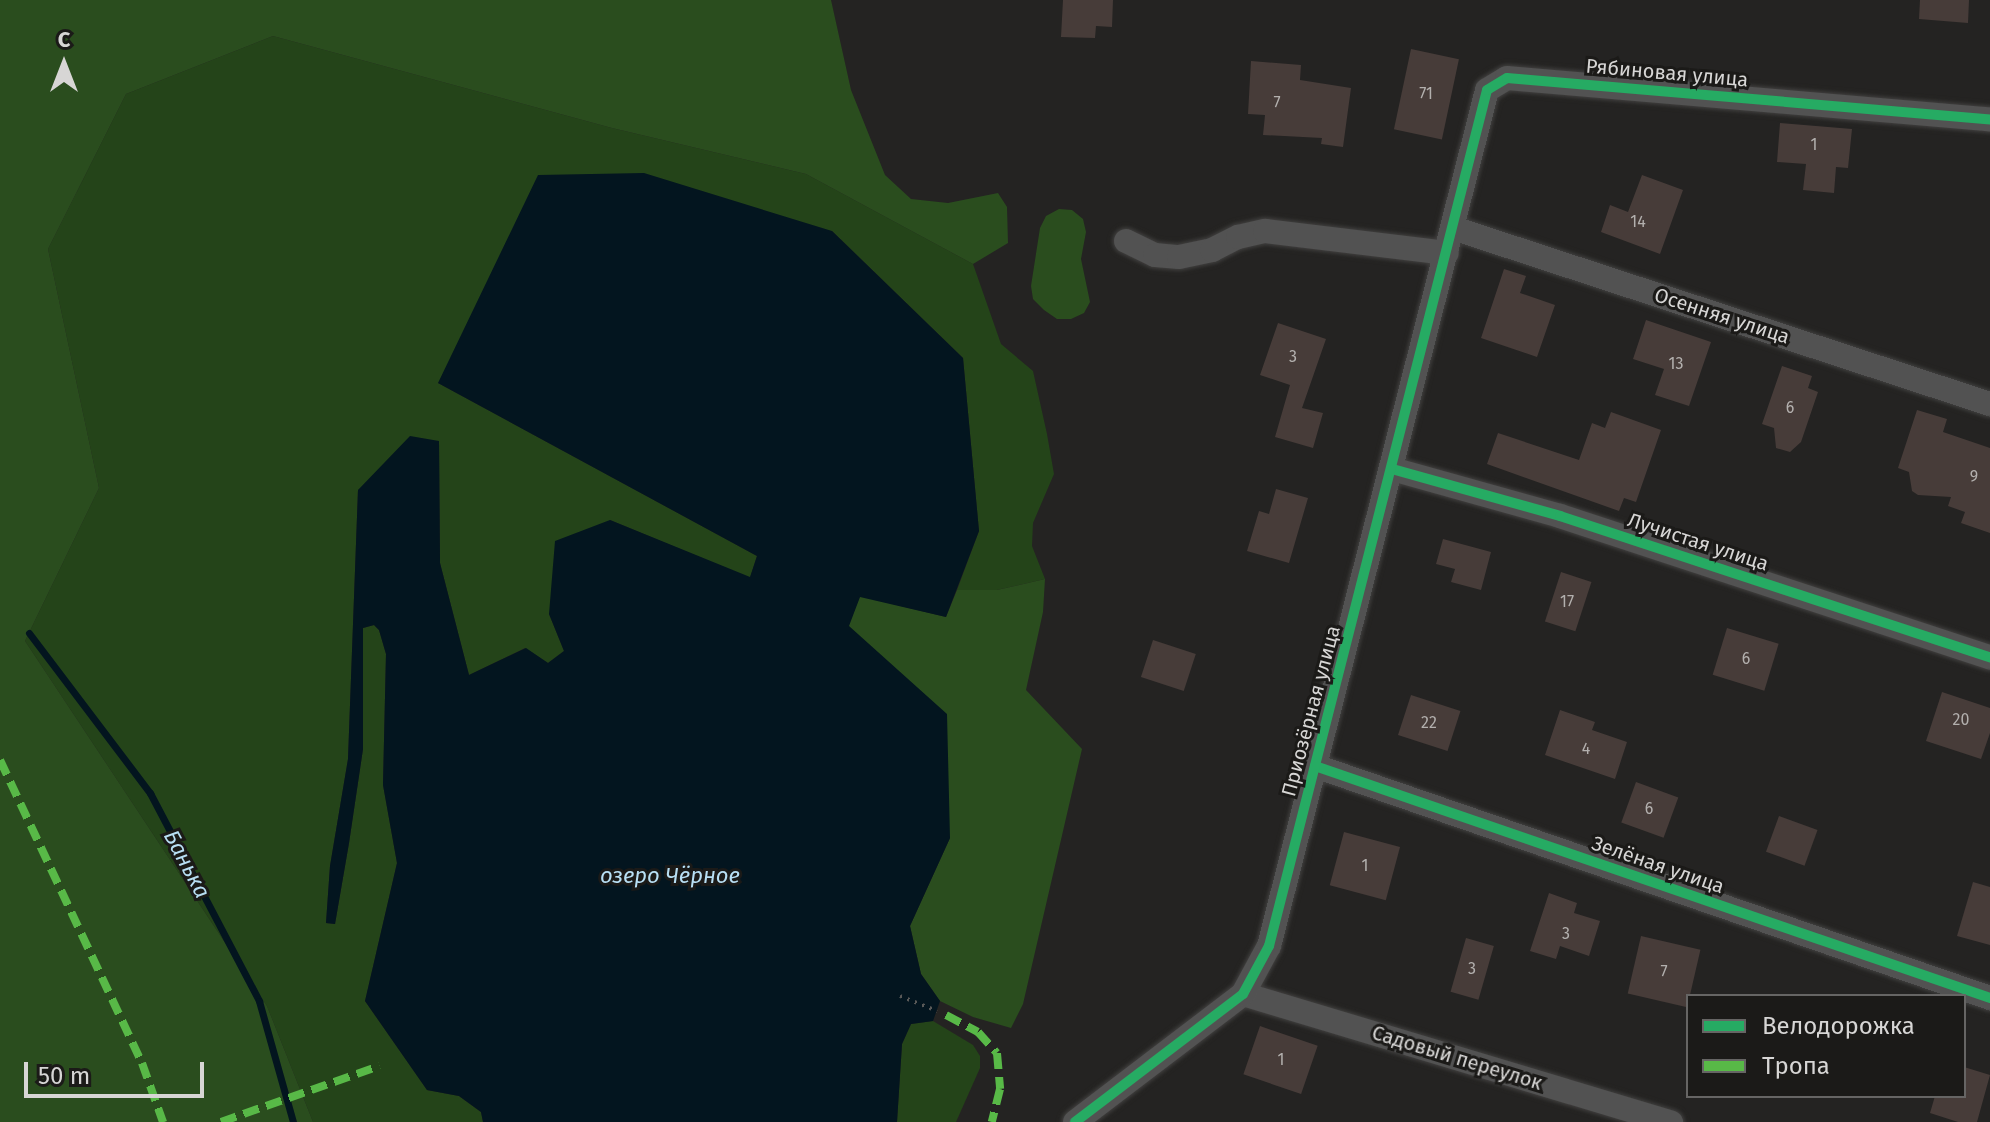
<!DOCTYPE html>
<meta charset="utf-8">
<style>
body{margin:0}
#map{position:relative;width:1990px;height:1122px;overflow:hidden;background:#242322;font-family:"Fira Sans",sans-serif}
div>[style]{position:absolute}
.green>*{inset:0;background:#244419}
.forest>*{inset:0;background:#2a4d1e}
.water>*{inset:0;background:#03151f}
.stream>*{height:7px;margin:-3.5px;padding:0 3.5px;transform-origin:3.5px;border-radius:3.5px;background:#03151f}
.building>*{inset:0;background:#473c39;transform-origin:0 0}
.path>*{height:4px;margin-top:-2px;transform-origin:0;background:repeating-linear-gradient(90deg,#595958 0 2px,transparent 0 8px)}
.roads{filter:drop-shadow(0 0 2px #41403f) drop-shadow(0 0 2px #41403f)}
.minor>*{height:24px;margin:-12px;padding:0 12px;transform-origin:12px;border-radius:12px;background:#525252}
.quiet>*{height:8px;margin-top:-4px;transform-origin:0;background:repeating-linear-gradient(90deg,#58b947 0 16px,transparent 0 24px)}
.cycleway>*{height:10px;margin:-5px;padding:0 5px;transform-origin:5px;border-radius:5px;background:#26ab63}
span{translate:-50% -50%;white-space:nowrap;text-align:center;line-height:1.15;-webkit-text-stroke:6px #1b1a18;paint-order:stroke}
.number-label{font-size:16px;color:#b3b0ae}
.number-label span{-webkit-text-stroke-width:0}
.street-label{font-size:20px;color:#d7d6d5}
.water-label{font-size:22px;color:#b8dff4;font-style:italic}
.legend{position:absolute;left:1686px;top:994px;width:280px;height:104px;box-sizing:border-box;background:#1b1a18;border:2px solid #666564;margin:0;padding:10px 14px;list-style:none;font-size:24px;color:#d7d6d5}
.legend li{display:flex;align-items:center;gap:16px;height:40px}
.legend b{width:40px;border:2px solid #666564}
.north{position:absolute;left:24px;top:24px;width:80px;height:80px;-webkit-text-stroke:6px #1b1a18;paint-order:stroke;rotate:0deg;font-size:22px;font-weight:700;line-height:32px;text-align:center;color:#d7d6d5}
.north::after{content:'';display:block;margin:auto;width:28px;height:36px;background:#d7d6d5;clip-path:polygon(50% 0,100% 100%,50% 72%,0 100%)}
.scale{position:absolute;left:24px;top:1062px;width:180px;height:36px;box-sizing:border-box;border:4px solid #d7d6d5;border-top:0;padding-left:10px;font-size:24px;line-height:28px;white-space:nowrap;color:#d7d6d5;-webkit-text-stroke:6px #1b1a18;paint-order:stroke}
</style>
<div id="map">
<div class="green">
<div style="clip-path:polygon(273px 36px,612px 128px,806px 174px,973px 264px,1001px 344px,1033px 371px,1047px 434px,1054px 474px,1033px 523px,1032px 546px,1045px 579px,997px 590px,957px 590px,979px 531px,963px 358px,832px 231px,438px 383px,757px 556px,750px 578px,610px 520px,549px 614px,564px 651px,548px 663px,525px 648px,469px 675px,440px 563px,439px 441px,358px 490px,348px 759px,330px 866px,326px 923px,335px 924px,349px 843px,363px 749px,363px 628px,374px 625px,379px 630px,386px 654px,383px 785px,397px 863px,365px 1001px,427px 1090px,459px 1096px,481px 1112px,483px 1122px,313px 1122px,267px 1006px,25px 641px,99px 488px,48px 249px,126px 94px)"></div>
<div style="clip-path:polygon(933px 1021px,973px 1045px,980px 1056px,980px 1068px,956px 1122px,897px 1122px,902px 1044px,911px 1024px)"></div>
</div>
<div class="forest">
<div style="clip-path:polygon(0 0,831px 0,851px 90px,885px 175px,911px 199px,948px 203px,998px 193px,1007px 207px,1008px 243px,973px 264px,806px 174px,612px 128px,273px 36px,126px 94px,48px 249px,99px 488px,25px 641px,267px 1006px,313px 1122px,0 1122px)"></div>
<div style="clip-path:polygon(1059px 209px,1072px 210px,1083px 219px,1086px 232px,1081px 259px,1090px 302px,1084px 313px,1071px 319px,1057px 319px,1044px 310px,1033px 299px,1031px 286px,1040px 228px,1046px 216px)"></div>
<div style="clip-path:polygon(1045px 579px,1043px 612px,1026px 690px,1082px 749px,1023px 1004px,1011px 1028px,973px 1017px,940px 1001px,921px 974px,910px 926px,950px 838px,848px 626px,860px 596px,946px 617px,957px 590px,997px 590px)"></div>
</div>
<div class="water">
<div style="clip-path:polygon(644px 173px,832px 231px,963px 358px,979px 531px,946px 617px,860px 597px,849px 626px,947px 714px,950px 838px,910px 926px,921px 974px,940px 1001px,933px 1021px,911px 1024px,902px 1044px,897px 1122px,483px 1122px,481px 1112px,459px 1096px,427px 1090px,365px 1001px,397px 863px,383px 785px,386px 654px,379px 630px,374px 625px,363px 628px,363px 749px,349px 843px,335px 924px,326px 923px,330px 866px,348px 759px,358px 490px,410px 436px,439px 441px,440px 563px,469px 675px,526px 648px,548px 663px,564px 651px,549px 614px,555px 541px,610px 520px,750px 577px,757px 556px,438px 383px,538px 175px)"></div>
</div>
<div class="stream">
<div style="left:29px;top:633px;width:201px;rotate:52.9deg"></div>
<div style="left:150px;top:793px;width:235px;rotate:62.3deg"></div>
<div style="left:259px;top:1001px;width:126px;rotate:74.3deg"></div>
</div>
<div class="building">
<div style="clip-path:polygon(1063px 0,1113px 0,1112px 27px,1096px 26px,1095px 38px,1061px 37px)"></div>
<div style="clip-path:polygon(1920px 0,1969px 0,1968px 23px,1919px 19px)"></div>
<div style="left:1411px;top:49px;width:49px;height:82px;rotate:12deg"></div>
<div style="clip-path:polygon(1251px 61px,1301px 65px,1300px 80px,1351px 88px,1343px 147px,1321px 144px,1322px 138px,1263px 135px,1265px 115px,1248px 114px)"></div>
<div style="clip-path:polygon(1780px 123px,1852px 129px,1848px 168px,1836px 167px,1834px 193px,1803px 190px,1806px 164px,1777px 162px)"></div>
<div style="clip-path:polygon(1642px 175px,1683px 190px,1660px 254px,1601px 232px,1610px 205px,1628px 212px)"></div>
<div style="clip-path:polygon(1504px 269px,1526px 276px,1520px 293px,1555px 305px,1537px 357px,1481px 338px)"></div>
<div style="clip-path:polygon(1646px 320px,1711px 342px,1689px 406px,1655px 395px,1664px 369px,1633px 359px)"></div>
<div style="clip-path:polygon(1278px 323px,1326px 339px,1302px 408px,1323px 413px,1313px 448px,1275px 437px,1290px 385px,1260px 375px)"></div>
<div style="clip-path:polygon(1782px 366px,1812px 376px,1808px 388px,1818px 392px,1801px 442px,1790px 452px,1776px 448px,1774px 428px,1762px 424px)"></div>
<div style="clip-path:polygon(1917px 410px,1947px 419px,1943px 432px,1990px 448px,1990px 533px,1961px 523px,1965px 512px,1948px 506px,1951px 497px,1918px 495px,1912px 491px,1909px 472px,1898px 468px)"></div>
<div style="clip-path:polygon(1611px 412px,1661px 430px,1636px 502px,1624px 498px,1619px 511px,1487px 464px,1498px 433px,1579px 460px,1592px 423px,1605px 428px)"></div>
<div style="clip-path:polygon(1276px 489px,1308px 498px,1289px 563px,1247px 551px,1259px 511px,1269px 514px)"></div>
<div style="clip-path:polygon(1443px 539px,1491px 552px,1481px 590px,1451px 582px,1455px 569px,1436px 564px)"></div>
<div style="left:1561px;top:572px;width:32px;height:52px;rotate:18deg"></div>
<div style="left:1727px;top:628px;width:54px;height:49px;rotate:17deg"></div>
<div style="left:1153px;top:640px;width:45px;height:39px;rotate:18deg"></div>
<div style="clip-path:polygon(1942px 692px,1990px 708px,1990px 733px,1981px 759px,1926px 741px)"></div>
<div style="left:1411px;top:695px;width:52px;height:42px;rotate:18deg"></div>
<div style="clip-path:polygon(1560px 710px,1595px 722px,1592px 730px,1627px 742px,1615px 779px,1545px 755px)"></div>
<div style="left:1636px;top:782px;width:45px;height:43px;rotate:20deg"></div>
<div style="left:1779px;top:816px;width:41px;height:38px;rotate:20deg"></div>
<div style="left:1344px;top:832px;width:58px;height:55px;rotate:15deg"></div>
<div style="clip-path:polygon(1973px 882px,1990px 887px,1990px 945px,1957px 936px)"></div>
<div style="clip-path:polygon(1549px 893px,1577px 903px,1574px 913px,1600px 921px,1589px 956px,1560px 946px,1556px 959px,1530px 951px)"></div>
<div style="left:1641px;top:936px;width:61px;height:59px;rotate:13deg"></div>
<div style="left:1466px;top:938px;width:29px;height:56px;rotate:16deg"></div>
<div style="left:1260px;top:1026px;width:61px;height:51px;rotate:19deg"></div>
<div style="clip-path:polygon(1964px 1067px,1990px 1075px,1977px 1122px,1958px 1122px,1930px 1113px,1935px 1096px,1964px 1096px)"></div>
</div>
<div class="path">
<div style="left:900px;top:996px;width:40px;rotate:22deg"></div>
</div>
<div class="roads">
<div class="minor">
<div style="left:1453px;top:228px;width:565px;rotate:18.15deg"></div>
<div style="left:1126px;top:241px;width:32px;rotate:26deg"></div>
<div style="left:1155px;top:255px;width:24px;rotate:5deg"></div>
<div style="left:1179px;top:257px;width:34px;rotate:-12deg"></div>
<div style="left:1212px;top:250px;width:29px;rotate:-27deg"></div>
<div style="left:1238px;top:237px;width:28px;rotate:-13deg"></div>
<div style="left:1265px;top:231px;width:183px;rotate:6.9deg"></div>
<div style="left:1392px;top:469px;width:174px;rotate:15.6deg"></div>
<div style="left:1560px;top:516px;width:453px;rotate:18.2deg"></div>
<div style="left:1315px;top:766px;width:714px;rotate:18.97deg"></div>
<div style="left:1243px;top:994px;width:447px;rotate:16.7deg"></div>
<div style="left:1075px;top:1122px;width:211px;rotate:-37.3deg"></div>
<div style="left:1243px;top:994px;width:55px;rotate:-61.6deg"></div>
<div style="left:1269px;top:946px;width:883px;rotate:-75.71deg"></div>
<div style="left:1487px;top:90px;width:23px;rotate:-31deg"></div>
<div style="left:1507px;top:78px;width:485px;rotate:4.9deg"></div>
</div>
</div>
<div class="quiet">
<div style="left:0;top:760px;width:335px;rotate:64.9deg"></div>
<div style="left:142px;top:1063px;width:63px;rotate:70.4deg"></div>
<div style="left:946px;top:1015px;width:36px;rotate:28deg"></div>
<div style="left:978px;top:1032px;width:28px;rotate:48deg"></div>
<div style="left:997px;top:1053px;width:36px;rotate:85deg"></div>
<div style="left:1000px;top:1089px;width:34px;rotate:104deg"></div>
<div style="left:221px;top:1122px;width:168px;rotate:-19.5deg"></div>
</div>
<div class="cycleway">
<div style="left:1392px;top:469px;width:174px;rotate:15.6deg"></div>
<div style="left:1560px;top:516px;width:453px;rotate:18.2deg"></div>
<div style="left:1315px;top:766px;width:714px;rotate:18.97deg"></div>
<div style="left:1075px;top:1122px;width:211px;rotate:-37.3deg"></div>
<div style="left:1243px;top:994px;width:55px;rotate:-61.6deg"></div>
<div style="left:1269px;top:946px;width:883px;rotate:-75.71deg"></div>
<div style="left:1487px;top:90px;width:23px;rotate:-31deg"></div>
<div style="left:1507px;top:78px;width:485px;rotate:4.9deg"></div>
</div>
<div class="number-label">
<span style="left:1426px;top:94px">71</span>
<span style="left:1277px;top:103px">7</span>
<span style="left:1814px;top:145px">1</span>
<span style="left:1638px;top:222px">14</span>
<span style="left:1293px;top:357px">3</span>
<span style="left:1676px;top:364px">13</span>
<span style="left:1790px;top:408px">6</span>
<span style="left:1974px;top:477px">9</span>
<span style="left:1567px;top:602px">17</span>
<span style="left:1746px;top:659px">6</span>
<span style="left:1961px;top:720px">20</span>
<span style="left:1429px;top:723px">22</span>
<span style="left:1586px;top:749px">4</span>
<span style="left:1649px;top:809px">6</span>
<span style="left:1365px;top:866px">1</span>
<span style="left:1566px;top:934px">3</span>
<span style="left:1472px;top:969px">3</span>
<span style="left:1664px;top:972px">7</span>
<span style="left:1281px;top:1060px">1</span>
</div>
<div class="street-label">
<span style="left:1667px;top:73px;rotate:5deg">Рябиновая улица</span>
<span style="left:1722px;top:316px;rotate:18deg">Осенняя улица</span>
<span style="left:1698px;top:542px;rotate:18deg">Лучистая улица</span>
<span style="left:1311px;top:711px;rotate:-75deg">Приозёрная улица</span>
<span style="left:1658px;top:865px;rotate:19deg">Зелёная улица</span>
<span style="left:1457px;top:1058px;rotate:17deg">Садовый переулок</span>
</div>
<div class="water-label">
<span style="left:187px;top:864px;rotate:62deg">Банька</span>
<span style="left:670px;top:876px">озеро Чёрное</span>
</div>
<ul class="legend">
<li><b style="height:10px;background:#26ab63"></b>Велодорожка</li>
<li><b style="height:10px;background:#58b947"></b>Тропа</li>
</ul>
<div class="north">С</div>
<div class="scale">50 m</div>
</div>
